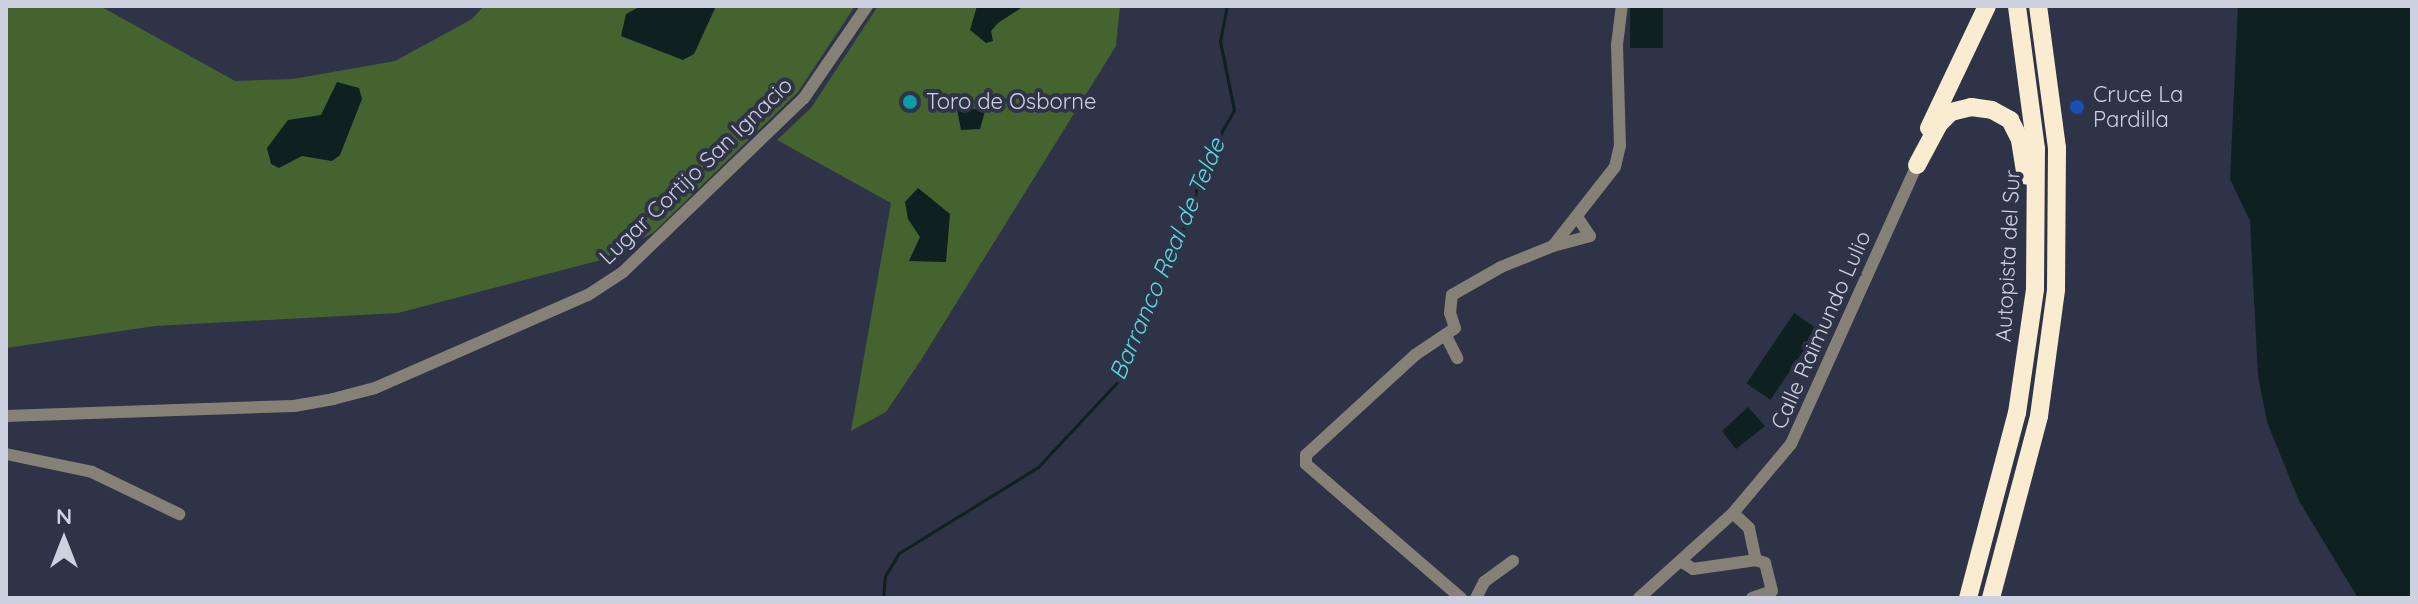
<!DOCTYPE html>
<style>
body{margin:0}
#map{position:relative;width:2418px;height:604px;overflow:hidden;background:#2f3348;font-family:Quicksand,sans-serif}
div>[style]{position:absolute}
.green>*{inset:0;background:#44632e}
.water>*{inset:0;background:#0e2020;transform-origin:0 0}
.stream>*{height:3px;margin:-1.5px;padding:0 1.5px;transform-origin:1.5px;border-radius:1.5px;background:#0e2020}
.minor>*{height:12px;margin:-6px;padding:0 6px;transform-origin:6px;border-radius:6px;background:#868176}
.highway>*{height:18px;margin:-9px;padding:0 9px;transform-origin:9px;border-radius:9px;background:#f9ecd1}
.dots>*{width:22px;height:22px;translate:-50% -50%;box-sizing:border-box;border:4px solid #2f3348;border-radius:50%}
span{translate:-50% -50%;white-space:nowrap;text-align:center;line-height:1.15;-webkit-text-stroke:8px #2f3348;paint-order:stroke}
.poi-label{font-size:22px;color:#ced1df}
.left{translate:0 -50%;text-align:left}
.street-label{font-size:22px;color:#ced1df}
.water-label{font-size:24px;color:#54dce0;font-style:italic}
.frame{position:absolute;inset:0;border:8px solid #ced1df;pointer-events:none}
.north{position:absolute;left:24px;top:500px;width:80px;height:80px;-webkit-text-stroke:6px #2f3348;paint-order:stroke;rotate:0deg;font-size:22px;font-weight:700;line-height:32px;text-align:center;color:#ced1df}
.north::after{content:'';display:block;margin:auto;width:28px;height:36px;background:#ced1df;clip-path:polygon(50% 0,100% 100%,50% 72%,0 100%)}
</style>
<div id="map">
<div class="green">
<div style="clip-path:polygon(6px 6px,100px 6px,235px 81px,293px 79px,395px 61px,472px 19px,484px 6px,855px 6px,798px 92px,653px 233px,601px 260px,398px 313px,155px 326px,6px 348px)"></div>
<div style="clip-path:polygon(878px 6px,1120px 6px,1116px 46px,921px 360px,886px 412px,851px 431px,891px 203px,777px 140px,811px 108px)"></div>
</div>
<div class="water">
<div style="clip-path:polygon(641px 6px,716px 6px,694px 54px,683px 60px,621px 36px,626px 14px)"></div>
<div style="clip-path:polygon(977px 6px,1024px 6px,998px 23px,991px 31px,993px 41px,986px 43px,970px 30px)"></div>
<div style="left:1630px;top:6px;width:33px;height:42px"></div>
<div style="clip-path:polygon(2238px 6px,2412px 6px,2412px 598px,2358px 598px,2299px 501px,2267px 422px,2258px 376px,2250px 221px,2230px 179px)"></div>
<div style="clip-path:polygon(337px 82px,359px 88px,362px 99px,340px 155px,332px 161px,302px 156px,279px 168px,271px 164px,267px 148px,288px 120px,321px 115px)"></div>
<div style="clip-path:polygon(961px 106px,985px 111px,980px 129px,961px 130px,957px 109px)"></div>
<div style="clip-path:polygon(918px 188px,950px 214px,946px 262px,909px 261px,920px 237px,908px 219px,905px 202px)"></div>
<div style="left:1794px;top:313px;width:29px;height:85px;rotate:34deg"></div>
<div style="clip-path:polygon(1748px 407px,1765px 426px,1736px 449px,1722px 431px)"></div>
</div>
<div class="stream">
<div style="left:883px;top:598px;width:22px;rotate:-85deg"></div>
<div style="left:885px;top:576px;width:27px;rotate:-59deg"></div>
<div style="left:899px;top:553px;width:163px;rotate:-31.7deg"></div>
<div style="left:1038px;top:467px;width:120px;rotate:-47deg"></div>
<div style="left:1120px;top:379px;width:184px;rotate:-67.3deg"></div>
<div style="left:1191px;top:209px;width:46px;rotate:-74.7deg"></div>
<div style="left:1203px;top:165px;width:63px;rotate:-60.6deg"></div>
<div style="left:1234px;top:110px;width:70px;rotate:-101.5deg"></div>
<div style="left:1220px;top:41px;width:36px;rotate:-79deg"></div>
</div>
<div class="minor">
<div style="left:1553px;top:246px;width:38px;rotate:-15deg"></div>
<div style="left:1590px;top:236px;width:22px;rotate:-124deg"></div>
<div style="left:1446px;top:336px;width:25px;rotate:63deg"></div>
<div style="left:6px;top:416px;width:288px;rotate:-2deg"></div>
<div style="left:294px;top:406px;width:40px;rotate:-10deg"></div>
<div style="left:333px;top:399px;width:43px;rotate:-14.7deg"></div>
<div style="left:375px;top:388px;width:232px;rotate:-23.6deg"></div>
<div style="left:588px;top:295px;width:42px;rotate:-33.3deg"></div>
<div style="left:623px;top:272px;width:251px;rotate:-43.9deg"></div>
<div style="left:804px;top:98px;width:112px;rotate:-55.6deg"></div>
<div style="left:6px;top:454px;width:88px;rotate:11.8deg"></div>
<div style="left:92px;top:472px;width:97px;rotate:25.8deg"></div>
<div style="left:1733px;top:513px;width:22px;rotate:43deg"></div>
<div style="left:1749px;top:528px;width:33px;rotate:78deg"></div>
<div style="left:1682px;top:562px;width:13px;rotate:32deg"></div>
<div style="left:1693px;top:569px;width:64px;rotate:-8.1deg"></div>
<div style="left:1461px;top:598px;width:205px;rotate:-139.2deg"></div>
<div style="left:1306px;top:464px;width:9px;rotate:-90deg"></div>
<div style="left:1306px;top:455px;width:148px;rotate:-42.5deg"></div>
<div style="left:1415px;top:355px;width:48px;rotate:-34deg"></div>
<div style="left:1455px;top:328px;width:16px;rotate:-108deg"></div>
<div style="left:1450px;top:313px;width:18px;rotate:-84deg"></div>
<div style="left:1452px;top:295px;width:56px;rotate:-29.7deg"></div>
<div style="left:1501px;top:267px;width:56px;rotate:-22deg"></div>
<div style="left:1553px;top:246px;width:100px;rotate:-51.9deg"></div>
<div style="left:1615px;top:167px;width:22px;rotate:-77deg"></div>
<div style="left:1620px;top:146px;width:101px;rotate:-91.7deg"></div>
<div style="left:1617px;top:45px;width:39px;rotate:-83deg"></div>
<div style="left:1476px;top:598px;width:18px;rotate:-63deg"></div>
<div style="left:1484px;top:582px;width:36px;rotate:-36deg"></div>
<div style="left:1639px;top:598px;width:127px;rotate:-42.1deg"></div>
<div style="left:1733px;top:513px;width:90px;rotate:-50deg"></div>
<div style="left:1791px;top:444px;width:306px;rotate:-65.7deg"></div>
<div style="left:1752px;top:598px;width:21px;rotate:-19deg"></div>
<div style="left:1772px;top:591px;width:29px;rotate:-104deg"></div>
<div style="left:1765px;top:563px;width:9px;rotate:-162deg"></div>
</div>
<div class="highway">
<div style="left:1929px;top:128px;width:135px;rotate:-64.6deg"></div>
<div style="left:1917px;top:165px;width:47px;rotate:-61.8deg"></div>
<div style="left:1939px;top:124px;width:17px;rotate:-45deg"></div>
<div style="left:1951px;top:112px;width:21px;rotate:-14deg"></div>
<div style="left:1971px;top:107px;width:21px;rotate:8deg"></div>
<div style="left:1992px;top:110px;width:21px;rotate:29deg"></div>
<div style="left:2010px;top:120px;width:22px;rotate:63deg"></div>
<div style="left:2020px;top:140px;width:36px;rotate:81deg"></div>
<div style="left:1968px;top:598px;width:191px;rotate:-75.2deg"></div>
<div style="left:2017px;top:413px;width:125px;rotate:-81.7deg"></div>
<div style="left:2035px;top:289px;width:140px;rotate:-89.6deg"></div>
<div style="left:2036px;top:149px;width:144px;rotate:-97.6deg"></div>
<div style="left:1991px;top:598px;width:188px;rotate:-75.2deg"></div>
<div style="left:2039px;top:416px;width:127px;rotate:-82.3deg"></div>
<div style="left:2056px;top:290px;width:142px;rotate:-89.6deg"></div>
<div style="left:2057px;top:148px;width:143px;rotate:-97.6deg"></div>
</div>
<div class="dots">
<div style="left:910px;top:102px;background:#0f9aa8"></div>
<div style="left:2077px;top:107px;background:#1a4fb4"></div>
</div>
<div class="poi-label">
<span class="left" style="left:2093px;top:107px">Cruce La<br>Pardilla</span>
<span class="left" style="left:926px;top:102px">Toro de Osborne</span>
</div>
<div class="street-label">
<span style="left:696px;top:171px;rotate:-44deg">Lugar Cortijo San Ignacio</span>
<span style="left:2008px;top:256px;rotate:-87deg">Autopista del Sur</span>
<span style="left:1821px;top:330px;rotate:-66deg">Calle Raimundo Lulio</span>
</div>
<div class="water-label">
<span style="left:1167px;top:259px;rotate:-67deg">Barranco Real de Telde</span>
</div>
<div class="frame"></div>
<div class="north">N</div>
</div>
